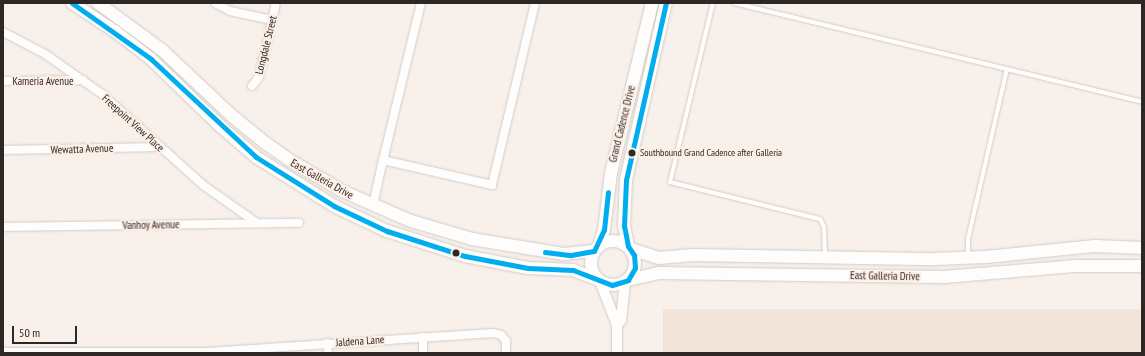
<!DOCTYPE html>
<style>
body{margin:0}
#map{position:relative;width:1145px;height:356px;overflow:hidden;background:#f7f0eb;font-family:"PT Sans Narrow",sans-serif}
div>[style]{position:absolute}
.built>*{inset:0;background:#f2e4d9;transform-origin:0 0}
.roads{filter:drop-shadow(0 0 1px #d2ccc8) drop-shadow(0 0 1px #d2ccc8)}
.service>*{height:4px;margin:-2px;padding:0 2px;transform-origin:2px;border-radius:2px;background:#fefdfc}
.minor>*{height:8px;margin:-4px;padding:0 4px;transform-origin:4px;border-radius:4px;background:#fefdfc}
.tertiary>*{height:10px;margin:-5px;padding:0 5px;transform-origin:5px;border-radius:5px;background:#fefdfc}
.secondary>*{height:12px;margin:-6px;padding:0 6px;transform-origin:6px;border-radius:6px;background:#fefdfc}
.secondary>.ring{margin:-6px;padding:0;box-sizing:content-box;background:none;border:12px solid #fefdfc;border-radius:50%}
.bus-1>*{height:5px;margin:-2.5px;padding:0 2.5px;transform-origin:2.5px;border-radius:2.5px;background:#00adef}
.dots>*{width:11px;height:11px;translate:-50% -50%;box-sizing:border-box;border:2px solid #fdefe5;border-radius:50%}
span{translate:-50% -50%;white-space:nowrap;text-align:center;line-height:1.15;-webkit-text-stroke:4px #fdefe5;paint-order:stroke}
.bus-label{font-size:10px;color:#2d2825}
.left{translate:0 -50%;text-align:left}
.street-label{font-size:11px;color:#2d2825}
.frame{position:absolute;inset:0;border:4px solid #2d2825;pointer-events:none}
.scale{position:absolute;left:12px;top:326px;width:65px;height:18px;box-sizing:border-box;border:2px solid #2d2825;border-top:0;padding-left:5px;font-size:12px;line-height:14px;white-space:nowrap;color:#2d2825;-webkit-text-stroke:3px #fdefe5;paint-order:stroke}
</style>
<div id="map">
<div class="built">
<div style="left:1142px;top:309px;width:44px;height:479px;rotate:90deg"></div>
</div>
<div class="roads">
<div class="service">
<div style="left:713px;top:3px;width:184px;rotate:103.5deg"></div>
<div style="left:670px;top:182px;width:154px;rotate:13.9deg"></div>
<div style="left:820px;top:219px;width:9px;rotate:63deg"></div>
<div style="left:824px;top:227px;width:29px;rotate:88deg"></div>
<div style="left:734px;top:3px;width:420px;rotate:13.6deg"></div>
<div style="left:968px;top:256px;width:17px;rotate:-90deg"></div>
<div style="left:968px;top:239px;width:174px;rotate:-77.1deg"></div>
</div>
<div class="minor">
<div style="left:215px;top:3px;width:17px;rotate:28deg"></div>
<div style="left:230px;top:11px;width:43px;rotate:12.1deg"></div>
<div style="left:421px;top:3px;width:162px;rotate:103.6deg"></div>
<div style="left:383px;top:160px;width:112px;rotate:12.9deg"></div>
<div style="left:492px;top:185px;width:187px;rotate:-76.7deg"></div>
<div style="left:3px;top:32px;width:47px;rotate:27.6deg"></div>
<div style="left:45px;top:54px;width:70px;rotate:35.1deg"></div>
<div style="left:102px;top:94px;width:136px;rotate:42deg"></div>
<div style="left:203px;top:185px;width:66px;rotate:35.1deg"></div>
<div style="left:3px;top:81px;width:80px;rotate:-0.7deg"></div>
<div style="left:252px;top:86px;width:11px;rotate:-52deg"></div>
<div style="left:259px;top:77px;width:76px;rotate:-77.1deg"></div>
<div style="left:3px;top:150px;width:157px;rotate:-1.1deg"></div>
<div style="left:373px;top:205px;width:46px;rotate:-77.5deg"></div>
<div style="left:3px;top:227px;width:296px;rotate:-0.8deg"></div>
<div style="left:423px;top:337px;width:16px;rotate:90deg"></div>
<div style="left:327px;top:343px;width:10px;rotate:84deg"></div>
<div style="left:3px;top:352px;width:205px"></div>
<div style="left:208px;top:352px;width:286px;rotate:-3.8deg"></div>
<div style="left:493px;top:333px;width:8px;rotate:14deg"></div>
<div style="left:501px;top:335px;width:8px;rotate:50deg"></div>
<div style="left:506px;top:341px;width:12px;rotate:90deg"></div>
</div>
<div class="tertiary">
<div style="left:600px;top:281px;width:47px;rotate:68.9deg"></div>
<div style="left:617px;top:325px;width:28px;rotate:90deg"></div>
<div style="left:617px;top:325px;width:6px;rotate:-51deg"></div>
<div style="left:621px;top:320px;width:38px;rotate:-84deg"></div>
</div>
<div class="secondary">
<div style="left:72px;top:3px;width:53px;rotate:33.4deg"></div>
<div style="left:116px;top:32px;width:44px;rotate:37.6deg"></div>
<div style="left:151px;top:59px;width:95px;rotate:44.1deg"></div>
<div style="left:219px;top:125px;width:49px;rotate:40.9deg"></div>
<div style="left:256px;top:157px;width:92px;rotate:32.1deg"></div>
<div style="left:334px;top:206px;width:59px;rotate:25.3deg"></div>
<div style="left:387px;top:231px;width:82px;rotate:17.8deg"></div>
<div style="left:465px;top:256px;width:64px;rotate:10.8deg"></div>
<div style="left:528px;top:268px;width:45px;rotate:2.5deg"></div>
<div style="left:573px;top:270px;width:26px;rotate:21deg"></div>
<div style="left:98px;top:3px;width:79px;rotate:36.3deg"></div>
<div style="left:162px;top:50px;width:95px;rotate:43.3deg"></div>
<div style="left:231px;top:115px;width:43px;rotate:39.3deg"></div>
<div style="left:264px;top:142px;width:35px;rotate:35deg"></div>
<div style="left:293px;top:162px;width:57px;rotate:30.6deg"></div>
<div style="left:342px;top:191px;width:75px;rotate:23.5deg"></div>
<div style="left:411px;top:221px;width:64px;rotate:16.4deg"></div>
<div style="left:472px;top:239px;width:93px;rotate:9.3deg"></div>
<div style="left:564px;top:254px;width:30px;rotate:-6deg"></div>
<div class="ring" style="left:591px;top:241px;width:32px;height:32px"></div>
<div style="left:599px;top:246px;width:17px;rotate:-73deg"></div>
<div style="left:604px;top:230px;width:57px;rotate:-83deg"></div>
<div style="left:611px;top:173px;width:175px;rotate:-76.4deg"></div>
<div style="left:628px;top:246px;width:20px;rotate:-101deg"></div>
<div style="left:624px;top:226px;width:46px;rotate:-87.5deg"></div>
<div style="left:626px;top:180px;width:181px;rotate:-77.3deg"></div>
<div style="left:631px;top:249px;width:29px;rotate:18deg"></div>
<div style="left:659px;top:258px;width:34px;rotate:-5deg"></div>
<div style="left:693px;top:255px;width:241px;rotate:1deg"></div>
<div style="left:934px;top:259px;width:52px;rotate:-2.2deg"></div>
<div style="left:986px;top:257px;width:110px;rotate:-5.8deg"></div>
<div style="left:1095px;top:246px;width:47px;rotate:2.4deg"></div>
<div style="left:628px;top:280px;width:32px;rotate:-13deg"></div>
<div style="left:659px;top:273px;width:285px;rotate:0.8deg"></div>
<div style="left:944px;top:277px;width:130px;rotate:-4.8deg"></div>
<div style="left:1074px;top:266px;width:68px"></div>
</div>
</div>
<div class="bus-1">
<div style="left:72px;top:3px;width:97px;rotate:35.3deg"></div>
<div style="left:151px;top:59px;width:144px;rotate:43deg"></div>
<div style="left:256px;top:157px;width:92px;rotate:32.1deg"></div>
<div style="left:334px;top:206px;width:59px;rotate:25.3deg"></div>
<div style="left:387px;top:231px;width:82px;rotate:17.8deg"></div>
<div style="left:465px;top:256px;width:64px;rotate:10.8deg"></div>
<div style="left:528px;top:268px;width:45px;rotate:2.5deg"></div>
<div style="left:573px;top:270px;width:42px;rotate:21deg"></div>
<div style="left:612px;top:285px;width:17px;rotate:-17deg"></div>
<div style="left:628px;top:280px;width:14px;rotate:-60deg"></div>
<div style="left:635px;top:268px;width:13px;rotate:-94deg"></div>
<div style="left:634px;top:255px;width:11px;rotate:-124deg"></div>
<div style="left:628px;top:246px;width:20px;rotate:-101deg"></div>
<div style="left:624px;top:226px;width:46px;rotate:-87.5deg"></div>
<div style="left:626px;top:180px;width:181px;rotate:-77.3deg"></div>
<div style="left:545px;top:252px;width:26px;rotate:7deg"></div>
<div style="left:571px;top:255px;width:23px;rotate:-10deg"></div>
<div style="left:594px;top:251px;width:23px;rotate:-65deg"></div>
<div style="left:604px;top:230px;width:38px;rotate:-84deg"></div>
</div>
<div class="dots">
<div style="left:632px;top:153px;background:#2d2825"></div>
<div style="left:456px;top:253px;background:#2d2825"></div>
</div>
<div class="bus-label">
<span class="left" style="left:640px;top:153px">Southbound Grand Cadence after Galleria</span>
</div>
<div class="street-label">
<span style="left:266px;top:45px;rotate:-76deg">Longdale Street</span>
<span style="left:43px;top:81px">Kameria Avenue</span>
<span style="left:133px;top:123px;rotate:42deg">Freepoint View Place</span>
<span style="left:622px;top:124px;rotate:-76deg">Grand Cadence Drive</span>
<span style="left:82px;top:149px;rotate:-2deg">Wewatta Avenue</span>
<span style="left:322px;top:179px;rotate:29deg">East Galleria Drive</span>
<span style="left:151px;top:225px;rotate:-1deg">Vanhoy Avenue</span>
<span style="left:885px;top:276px;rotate:1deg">East Galleria Drive</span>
<span style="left:360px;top:341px;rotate:-4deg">Jaldena Lane</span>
</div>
<div class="frame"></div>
<div class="scale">50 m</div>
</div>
